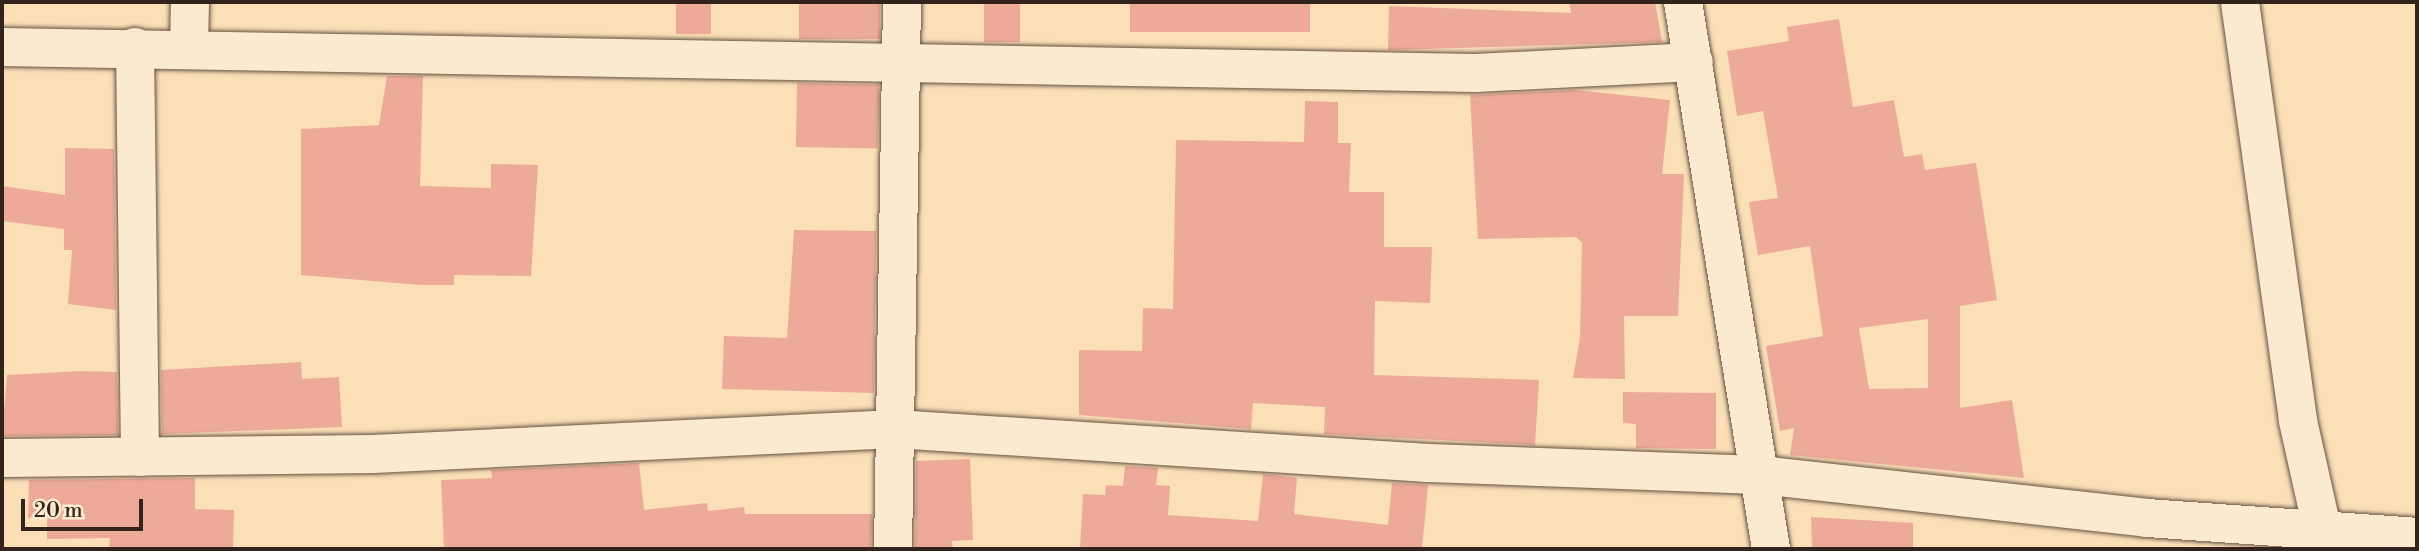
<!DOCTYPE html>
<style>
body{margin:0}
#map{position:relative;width:2419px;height:551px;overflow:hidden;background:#fbdfb7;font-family:"Libre Bodoni",serif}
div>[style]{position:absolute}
.building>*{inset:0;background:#ea9;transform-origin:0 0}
.roads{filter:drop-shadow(0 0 2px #655244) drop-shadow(0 0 2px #655244)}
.minor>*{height:38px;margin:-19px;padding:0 19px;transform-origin:19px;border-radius:19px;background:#fcead0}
span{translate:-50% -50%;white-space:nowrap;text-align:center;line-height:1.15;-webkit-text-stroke:5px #fcead0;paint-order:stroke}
.frame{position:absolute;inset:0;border:4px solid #33231d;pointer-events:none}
.scale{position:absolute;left:21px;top:499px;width:122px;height:32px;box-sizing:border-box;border:4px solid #33231d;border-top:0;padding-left:9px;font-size:21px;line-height:24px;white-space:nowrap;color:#33231d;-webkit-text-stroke:5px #fcead0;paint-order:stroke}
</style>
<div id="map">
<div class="building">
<div style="left:676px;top:2px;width:35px;height:32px"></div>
<div style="left:799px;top:2px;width:81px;height:37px"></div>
<div style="left:984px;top:2px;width:36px;height:40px"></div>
<div style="left:1130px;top:2px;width:180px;height:30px"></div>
<div style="clip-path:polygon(1569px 2px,1655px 2px,1662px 42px,1388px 50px,1389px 6px,1571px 13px)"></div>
<div style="clip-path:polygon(evenodd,1839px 19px,1853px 107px,1894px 100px,1904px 157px,1922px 154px,1925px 170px,1976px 163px,1997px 300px,1960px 306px,1960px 408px,2012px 400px,2024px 478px,1790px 455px,1794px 428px,1780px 431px,1766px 346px,1823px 336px,1810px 246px,1758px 255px,1749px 202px,1778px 198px,1763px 111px,1737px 116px,1727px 51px,1789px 41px,1787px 27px,1839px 19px,1928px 319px,1928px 388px,1869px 389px,1859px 328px,1928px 319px)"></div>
<div style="clip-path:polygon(387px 76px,423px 76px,420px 186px,491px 188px,491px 164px,538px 165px,531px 276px,454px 275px,454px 285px,421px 285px,301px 275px,301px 129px,379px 125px)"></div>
<div style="left:797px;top:83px;width:82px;height:64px;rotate:1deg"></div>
<div style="clip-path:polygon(1575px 90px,1670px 100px,1662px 174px,1684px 174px,1678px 316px,1624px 316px,1625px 379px,1573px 378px,1580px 338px,1582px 243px,1576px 237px,1478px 239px,1470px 95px)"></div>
<div style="clip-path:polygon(1305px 101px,1338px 102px,1338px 143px,1351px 143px,1349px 192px,1384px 192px,1384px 247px,1432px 247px,1430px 303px,1375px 301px,1374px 375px,1539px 380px,1535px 445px,1324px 434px,1325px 407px,1253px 403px,1251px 429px,1079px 415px,1079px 350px,1142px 351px,1143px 308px,1173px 309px,1176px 140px,1304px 142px)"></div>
<div style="clip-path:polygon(65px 148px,114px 149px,116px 310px,68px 304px,72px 250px,64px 250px,64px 229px,2px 221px,2px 186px,65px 195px)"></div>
<div style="clip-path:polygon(794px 230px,876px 231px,874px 393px,722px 389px,724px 336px,787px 338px)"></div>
<div style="clip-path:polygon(301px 362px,302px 379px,339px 377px,342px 427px,162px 434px,161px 370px)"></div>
<div style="clip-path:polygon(79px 371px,117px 372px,118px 435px,2px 436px,7px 375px)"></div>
<div style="clip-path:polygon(1623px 392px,1716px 393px,1716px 449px,1636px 448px,1636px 424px,1623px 423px)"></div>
<div style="clip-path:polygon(970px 459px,973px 540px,952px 541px,953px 549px,915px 549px,916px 461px)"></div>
<div style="clip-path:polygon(639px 463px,644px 510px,707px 503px,708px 511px,744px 507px,745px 514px,872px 514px,871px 549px,444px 549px,441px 480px,492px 478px,491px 470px)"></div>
<div style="clip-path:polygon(1125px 466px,1158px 468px,1156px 485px,1170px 486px,1168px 515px,1258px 521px,1263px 474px,1297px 478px,1294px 514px,1388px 525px,1392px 483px,1428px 485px,1422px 549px,1080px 549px,1083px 494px,1105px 495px,1106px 485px,1123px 486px)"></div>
<div style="clip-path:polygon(195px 478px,195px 509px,234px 510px,233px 549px,109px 549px,110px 538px,47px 539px,47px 518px,28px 518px,29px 480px)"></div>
<div style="clip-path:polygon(1811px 517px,1913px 523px,1913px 549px,1812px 549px)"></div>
</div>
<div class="roads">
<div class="minor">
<div style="left:1683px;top:2px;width:554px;rotate:80.86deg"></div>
<div style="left:2240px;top:2px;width:423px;rotate:82.1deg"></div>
<div style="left:2298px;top:421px;width:115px;rotate:77.4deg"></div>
<div style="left:2px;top:47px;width:1474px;rotate:1.01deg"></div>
<div style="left:1476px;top:73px;width:218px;rotate:-2.9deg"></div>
<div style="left:135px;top:47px;width:410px;rotate:89.3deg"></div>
<div style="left:189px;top:48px;width:46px;rotate:-88.8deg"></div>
<div style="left:2px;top:458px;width:371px;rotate:-0.6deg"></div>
<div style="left:373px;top:454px;width:523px;rotate:-2.74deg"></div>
<div style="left:895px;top:429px;width:534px;rotate:3.65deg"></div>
<div style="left:1428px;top:463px;width:332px;rotate:2.1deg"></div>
<div style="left:1760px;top:475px;width:389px;rotate:6.3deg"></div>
<div style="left:2147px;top:518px;width:271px;rotate:4deg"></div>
<div style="left:893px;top:549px;width:547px;rotate:-89.06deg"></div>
</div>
</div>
<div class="frame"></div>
<div class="scale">20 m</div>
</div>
